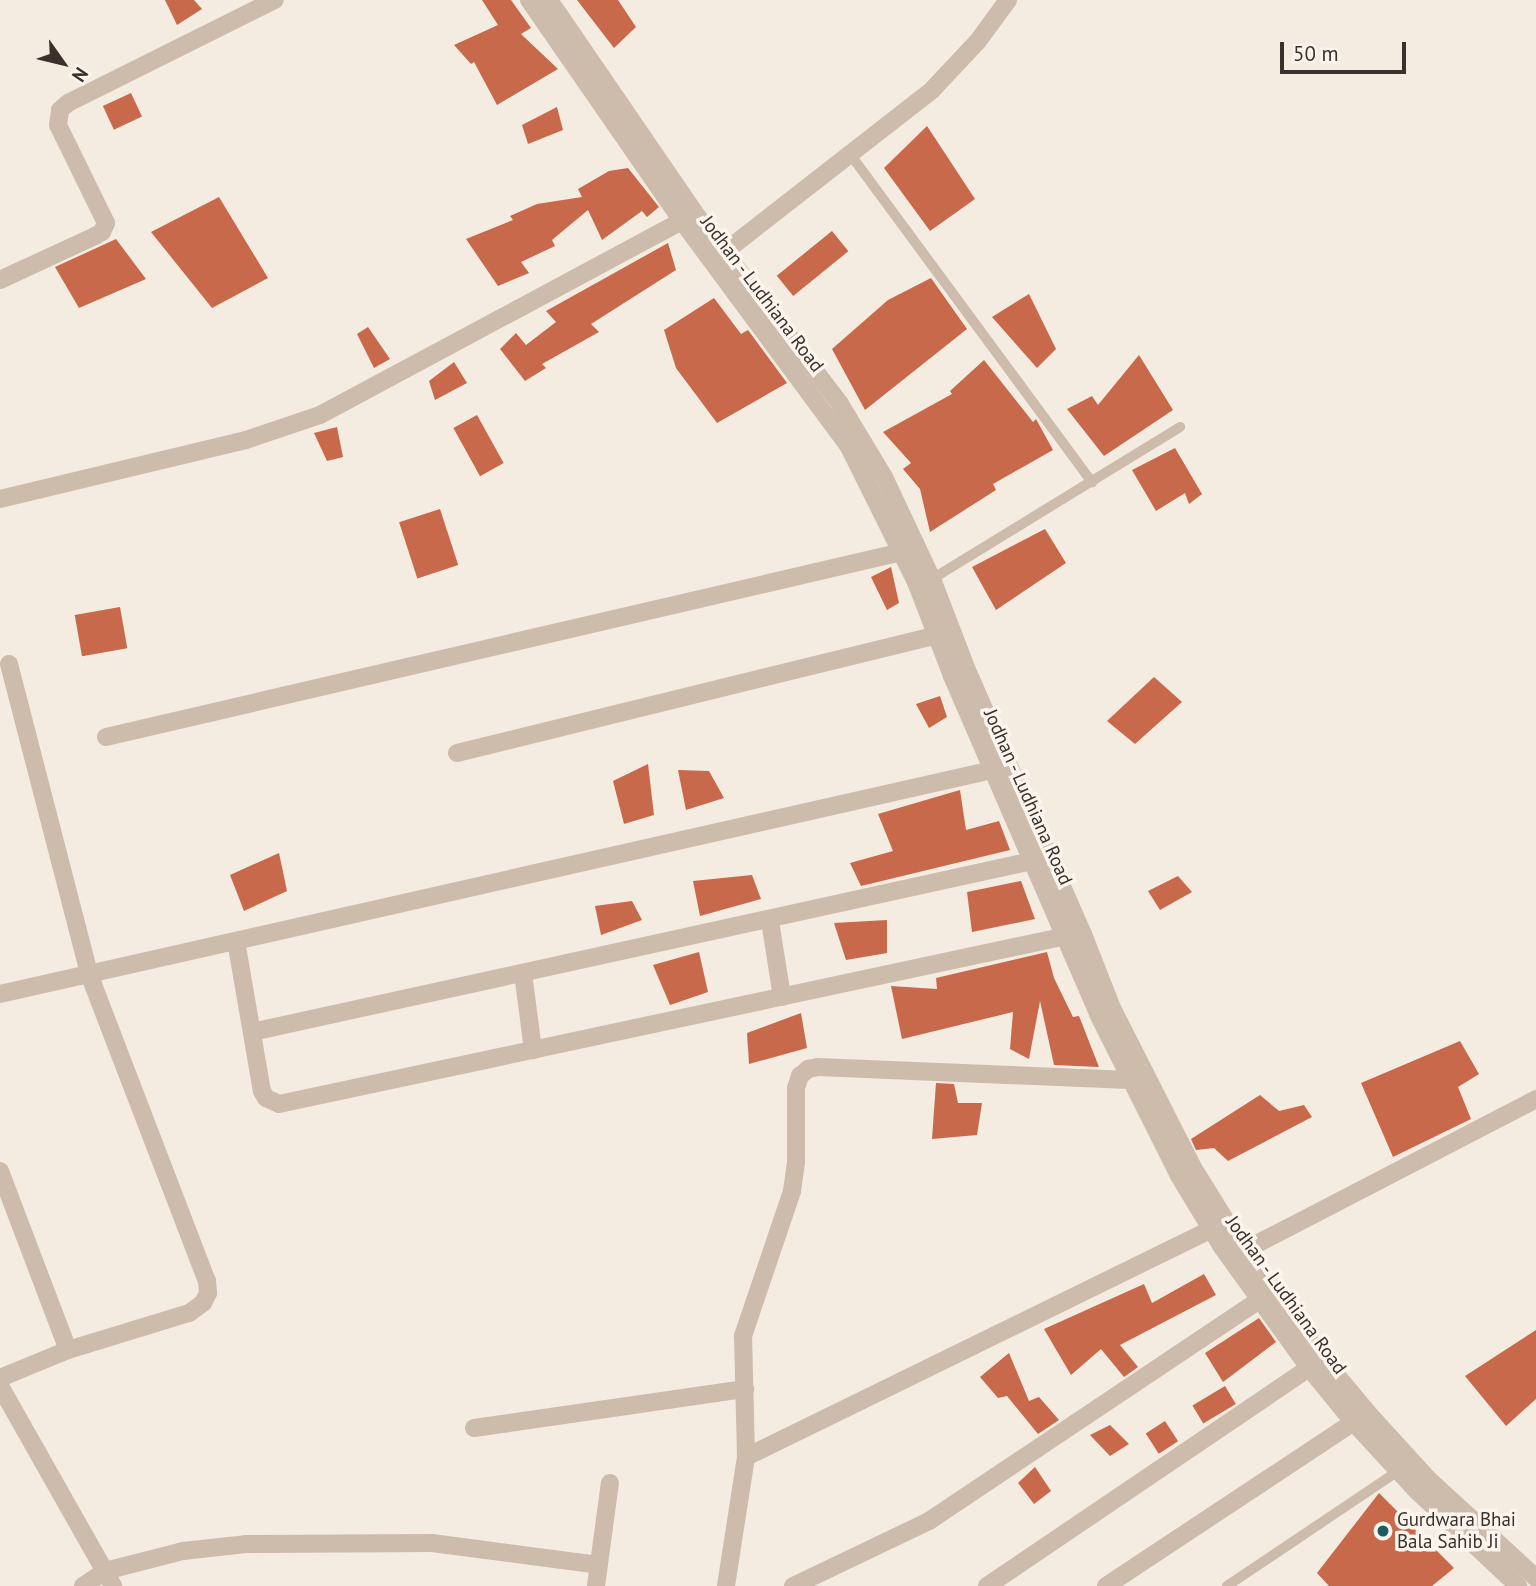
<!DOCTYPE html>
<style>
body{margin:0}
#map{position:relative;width:1536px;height:1586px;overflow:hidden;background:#f4ebe1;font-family:"PT Sans",sans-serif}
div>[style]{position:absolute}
.building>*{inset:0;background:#c8694b;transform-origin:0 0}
.service>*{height:10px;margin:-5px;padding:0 5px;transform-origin:5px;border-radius:5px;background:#cdbbac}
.minor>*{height:18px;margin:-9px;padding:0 9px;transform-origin:9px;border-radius:9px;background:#cdbbac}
.tertiary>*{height:18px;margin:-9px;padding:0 9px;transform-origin:9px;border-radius:9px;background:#cdbbac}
.dots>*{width:19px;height:19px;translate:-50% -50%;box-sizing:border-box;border:4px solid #fbf5ee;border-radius:50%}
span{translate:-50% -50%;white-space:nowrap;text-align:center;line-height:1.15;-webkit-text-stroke:7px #fbf5ee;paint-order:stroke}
.street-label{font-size:19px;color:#3b302b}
.poi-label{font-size:19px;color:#3b302b}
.left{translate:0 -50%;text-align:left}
.north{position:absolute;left:28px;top:28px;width:70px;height:70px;-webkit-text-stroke:5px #fbf5ee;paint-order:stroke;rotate:124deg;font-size:19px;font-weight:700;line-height:28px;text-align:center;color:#3b302b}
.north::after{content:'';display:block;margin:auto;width:24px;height:32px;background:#3b302b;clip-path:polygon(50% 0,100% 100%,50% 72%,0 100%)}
.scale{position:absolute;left:1280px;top:42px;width:126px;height:32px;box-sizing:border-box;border:4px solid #3b302b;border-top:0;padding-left:9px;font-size:21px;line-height:24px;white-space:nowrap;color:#3b302b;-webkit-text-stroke:5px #fbf5ee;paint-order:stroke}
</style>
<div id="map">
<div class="building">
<div style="clip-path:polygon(165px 0,194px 0,202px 9px,177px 25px)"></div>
<div style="clip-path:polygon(482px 0,511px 0,531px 28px,521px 34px,558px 69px,497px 105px,474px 62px,471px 64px,454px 45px,498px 25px)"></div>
<div style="clip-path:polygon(577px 0,618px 0,636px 27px,614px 48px)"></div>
<div style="left:131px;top:93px;width:26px;height:31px;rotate:65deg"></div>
<div style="clip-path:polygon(557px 107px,563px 130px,528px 144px,522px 125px)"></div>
<div style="clip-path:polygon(927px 126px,975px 199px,930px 231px,884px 168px)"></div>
<div style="clip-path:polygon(628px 168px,659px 207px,647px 217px,642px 211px,602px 240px,588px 210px,552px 240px,555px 246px,521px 262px,529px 273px,498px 286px,466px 239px,513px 220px,510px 216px,537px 204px,582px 197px,578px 189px,609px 171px)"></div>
<div style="clip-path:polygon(219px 197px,268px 278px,212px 308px,151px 232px)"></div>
<div style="left:832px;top:231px;width:26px;height:71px;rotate:51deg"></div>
<div style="clip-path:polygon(116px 239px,146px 279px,79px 308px,55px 267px)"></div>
<div style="clip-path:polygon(668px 243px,676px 270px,591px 324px,599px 332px,542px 364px,546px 368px,525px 381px,500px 349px,516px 333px,526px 345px,556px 322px,546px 311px)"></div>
<div style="clip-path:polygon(931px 278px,967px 329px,865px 410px,832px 349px,888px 300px)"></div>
<div style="clip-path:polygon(1029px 294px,1056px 349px,1037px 368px,992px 317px)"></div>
<div style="clip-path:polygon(714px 298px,741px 334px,748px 330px,787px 383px,717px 423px,676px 368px,664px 330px)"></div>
<div style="clip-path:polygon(368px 327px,390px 359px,374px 368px,357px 334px)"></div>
<div style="clip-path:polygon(1139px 355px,1173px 410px,1104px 456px,1067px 409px,1092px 396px,1098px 405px)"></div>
<div style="clip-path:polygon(984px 360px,1033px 422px,1036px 419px,1053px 450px,993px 484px,996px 490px,930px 532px,920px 489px,903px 469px,911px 463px,883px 432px,952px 394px,950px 391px)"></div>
<div style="clip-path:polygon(454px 362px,467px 383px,435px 400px,429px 381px)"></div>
<div style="left:477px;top:415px;width:55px;height:27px;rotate:61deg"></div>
<div style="clip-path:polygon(337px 427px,343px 457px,327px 461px,314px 433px)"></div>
<div style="clip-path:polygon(1175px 448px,1202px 494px,1189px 504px,1185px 493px,1156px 511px,1132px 470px)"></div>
<div style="left:440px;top:509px;width:59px;height:43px;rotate:72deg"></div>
<div style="clip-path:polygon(1045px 529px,1066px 563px,996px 610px,972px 567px)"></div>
<div style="clip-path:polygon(891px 567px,899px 603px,887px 610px,871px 577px)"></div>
<div style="left:120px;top:607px;width:42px;height:46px;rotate:80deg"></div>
<div style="clip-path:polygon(1154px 677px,1182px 702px,1135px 744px,1107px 721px)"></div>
<div style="clip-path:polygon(940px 696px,947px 717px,929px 728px,916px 704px)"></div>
<div style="clip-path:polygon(648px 764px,654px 815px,624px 824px,613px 781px)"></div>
<div style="clip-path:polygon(678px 770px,709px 771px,724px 798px,686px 810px)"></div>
<div style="clip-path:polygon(960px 790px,966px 830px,999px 821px,1010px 850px,861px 886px,850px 863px,893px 851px,878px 814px)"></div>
<div style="clip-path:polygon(279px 853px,287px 891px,244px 911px,230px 875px)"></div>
<div style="clip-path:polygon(752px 875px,761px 899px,700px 916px,693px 881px)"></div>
<div style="clip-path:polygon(1178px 876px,1192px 892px,1160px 910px,1148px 891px)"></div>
<div style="clip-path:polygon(1021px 881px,1035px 919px,972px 932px,967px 892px)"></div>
<div style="clip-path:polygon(632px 901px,642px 920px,601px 935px,595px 906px)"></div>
<div style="clip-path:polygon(887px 920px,887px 953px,846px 960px,834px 923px)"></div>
<div style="clip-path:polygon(699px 952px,708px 992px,670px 1005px,653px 965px)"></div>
<div style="clip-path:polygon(1047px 952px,1054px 978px,1073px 1017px,1079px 1016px,1099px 1067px,1054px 1065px,1040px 1001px,1029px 1059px,1010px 1049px,1013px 1012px,902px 1039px,891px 986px,937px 989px,936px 978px)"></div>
<div style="clip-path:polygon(801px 1013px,807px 1048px,749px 1064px,747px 1033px)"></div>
<div style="clip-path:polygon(1460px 1041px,1479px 1074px,1458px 1087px,1471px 1119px,1393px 1157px,1361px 1083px)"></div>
<div style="clip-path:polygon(936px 1083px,954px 1084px,958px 1103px,982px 1103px,977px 1135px,932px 1139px)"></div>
<div style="clip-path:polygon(1260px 1095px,1279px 1111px,1304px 1105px,1312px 1117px,1228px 1161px,1214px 1148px,1196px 1150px,1191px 1139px)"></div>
<div style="clip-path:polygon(1204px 1274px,1216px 1295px,1120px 1345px,1138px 1367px,1124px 1377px,1101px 1349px,1071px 1375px,1044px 1329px,1144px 1284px,1152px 1303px)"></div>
<div style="clip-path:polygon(1259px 1318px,1276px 1342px,1223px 1382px,1205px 1353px)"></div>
<div style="clip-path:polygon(1536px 1330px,1536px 1399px,1506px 1426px,1465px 1376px)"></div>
<div style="clip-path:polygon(1009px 1353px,1029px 1401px,1039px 1397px,1059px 1420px,1038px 1434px,1007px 1396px,998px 1398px,980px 1377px)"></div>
<div style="left:1225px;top:1386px;width:21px;height:38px;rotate:59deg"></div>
<div style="left:1165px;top:1421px;width:24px;height:23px;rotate:57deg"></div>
<div style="clip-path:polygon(1110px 1425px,1129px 1444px,1110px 1456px,1090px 1435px)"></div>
<div style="clip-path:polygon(1035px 1467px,1051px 1491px,1034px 1504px,1018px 1483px)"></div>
<div style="clip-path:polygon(1379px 1493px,1454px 1568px,1432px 1586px,1329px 1586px,1317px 1573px)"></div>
</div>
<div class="service">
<div style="left:850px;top:154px;width:408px;rotate:53.6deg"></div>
<div style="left:932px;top:579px;width:291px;rotate:-31.5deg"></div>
<div style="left:1227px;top:1586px;width:206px;rotate:-33.9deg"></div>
</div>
<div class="minor">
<div style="left:714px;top:260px;width:276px;rotate:-37.9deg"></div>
<div style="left:932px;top:90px;width:67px;rotate:-46.8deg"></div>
<div style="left:978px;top:41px;width:51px;rotate:-53.8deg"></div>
<div style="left:0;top:280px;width:105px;rotate:-24.9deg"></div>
<div style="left:95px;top:236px;width:8px;rotate:-30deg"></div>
<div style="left:102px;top:232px;width:10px;rotate:-66deg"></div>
<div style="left:106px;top:223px;width:109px;rotate:-116.1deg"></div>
<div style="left:58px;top:125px;width:15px;rotate:-82deg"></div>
<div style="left:60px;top:110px;width:11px;rotate:-41deg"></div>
<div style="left:68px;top:103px;width:231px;rotate:-26.5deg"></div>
<div style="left:0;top:499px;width:253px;rotate:-13.5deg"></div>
<div style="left:246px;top:440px;width:78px;rotate:-18.7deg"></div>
<div style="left:320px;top:415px;width:411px;rotate:-28.2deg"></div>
<div style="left:9px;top:664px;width:320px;rotate:75.5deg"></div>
<div style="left:89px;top:974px;width:329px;rotate:69deg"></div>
<div style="left:207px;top:1281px;width:12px;rotate:85deg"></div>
<div style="left:208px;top:1293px;width:11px;rotate:117deg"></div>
<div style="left:203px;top:1303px;width:17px;rotate:144deg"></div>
<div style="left:189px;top:1313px;width:127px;rotate:163deg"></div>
<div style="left:106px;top:737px;width:817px;rotate:-13.08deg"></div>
<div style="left:457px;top:753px;width:493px;rotate:-13.8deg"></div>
<div style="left:770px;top:921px;width:77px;rotate:81deg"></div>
<div style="left:236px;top:941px;width:152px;rotate:80.2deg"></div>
<div style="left:262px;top:1091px;width:8px;rotate:60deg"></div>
<div style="left:266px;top:1098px;width:14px;rotate:25deg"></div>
<div style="left:279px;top:1104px;width:805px;rotate:-12.05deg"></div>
<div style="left:523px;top:973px;width:78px;rotate:82.6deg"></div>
<div style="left:0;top:994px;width:1017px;rotate:-12.72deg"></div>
<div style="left:252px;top:1032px;width:799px;rotate:-12.37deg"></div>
<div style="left:0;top:1171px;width:191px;rotate:69.2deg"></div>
<div style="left:68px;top:1350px;width:74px;rotate:157.6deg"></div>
<div style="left:1245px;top:1250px;width:328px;rotate:-27.4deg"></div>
<div style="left:0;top:1386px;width:230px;rotate:60.5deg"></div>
<div style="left:474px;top:1428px;width:274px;rotate:-8.2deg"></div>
<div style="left:746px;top:1457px;width:519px;rotate:-26.07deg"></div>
<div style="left:83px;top:1586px;width:27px;rotate:-34deg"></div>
<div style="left:105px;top:1571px;width:81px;rotate:-14.4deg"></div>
<div style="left:183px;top:1551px;width:63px;rotate:-6.3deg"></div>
<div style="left:246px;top:1544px;width:186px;rotate:-0.3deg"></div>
<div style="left:432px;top:1543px;width:168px;rotate:7.5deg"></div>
<div style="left:596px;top:1586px;width:104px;rotate:-82.3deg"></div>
<div style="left:726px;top:1586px;width:131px;rotate:-81.2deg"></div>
<div style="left:746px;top:1457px;width:121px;rotate:-91.4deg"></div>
<div style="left:743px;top:1336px;width:153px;rotate:-71.3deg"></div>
<div style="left:792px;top:1191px;width:30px;rotate:-82deg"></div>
<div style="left:796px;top:1161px;width:73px;rotate:-90deg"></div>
<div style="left:796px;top:1088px;width:13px;rotate:-72deg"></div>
<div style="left:800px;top:1076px;width:11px;rotate:-41deg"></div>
<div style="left:808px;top:1069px;width:10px;rotate:-11deg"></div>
<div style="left:818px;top:1067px;width:311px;rotate:2.4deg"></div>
<div style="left:793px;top:1586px;width:151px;rotate:-25.5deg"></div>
<div style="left:929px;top:1521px;width:397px;rotate:-33.8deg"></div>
<div style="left:987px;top:1586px;width:389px;rotate:-34.1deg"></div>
<div style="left:1106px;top:1586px;width:297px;rotate:-33.5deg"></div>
</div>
<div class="tertiary">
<div style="left:529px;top:0;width:269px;rotate:55.3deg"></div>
<div style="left:682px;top:221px;width:281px;rotate:53.5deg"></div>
<div style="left:849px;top:447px;width:151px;rotate:63.6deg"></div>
<div style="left:916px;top:582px;width:101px;rotate:69deg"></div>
<div style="left:952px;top:676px;width:368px;rotate:66.6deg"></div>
<div style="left:1098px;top:1014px;width:179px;rotate:63.4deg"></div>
<div style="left:1178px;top:1174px;width:85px;rotate:58.9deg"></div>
<div style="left:1222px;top:1247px;width:150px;rotate:54.2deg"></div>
<div style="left:1310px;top:1369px;width:71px;rotate:50.7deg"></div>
<div style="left:1355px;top:1424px;width:91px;rotate:47.2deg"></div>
<div style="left:1417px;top:1491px;width:139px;rotate:43.2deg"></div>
<div style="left:549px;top:0;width:262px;rotate:55.6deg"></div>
<div style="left:697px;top:216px;width:236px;rotate:52.7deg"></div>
<div style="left:840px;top:404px;width:85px;rotate:58.9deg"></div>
<div style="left:884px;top:477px;width:113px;rotate:64.8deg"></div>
<div style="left:932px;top:579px;width:97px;rotate:69deg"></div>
<div style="left:967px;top:670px;width:288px;rotate:66.3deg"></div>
<div style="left:1083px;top:934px;width:79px;rotate:68.6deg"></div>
<div style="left:1112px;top:1008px;width:177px;rotate:63.1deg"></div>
<div style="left:1192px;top:1166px;width:84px;rotate:58.2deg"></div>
<div style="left:1236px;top:1237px;width:150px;rotate:54.5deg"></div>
<div style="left:1323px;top:1359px;width:70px;rotate:50.2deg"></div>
<div style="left:1368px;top:1413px;width:89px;rotate:47.7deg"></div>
<div style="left:1428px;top:1479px;width:147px;rotate:42.5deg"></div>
</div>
<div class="dots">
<div style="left:1383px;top:1531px;background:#1f5a5e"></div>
</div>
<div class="street-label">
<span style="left:762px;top:294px;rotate:53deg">Jodhan - Ludhiana Road</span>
<span style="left:1028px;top:797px;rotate:66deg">Jodhan - Ludhiana Road</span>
<span style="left:1286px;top:1295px;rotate:54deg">Jodhan - Ludhiana Road</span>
</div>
<div class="poi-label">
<span class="left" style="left:1397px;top:1531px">Gurdwara Bhai<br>Bala Sahib Ji</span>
</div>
<div class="north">N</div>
<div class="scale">50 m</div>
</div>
